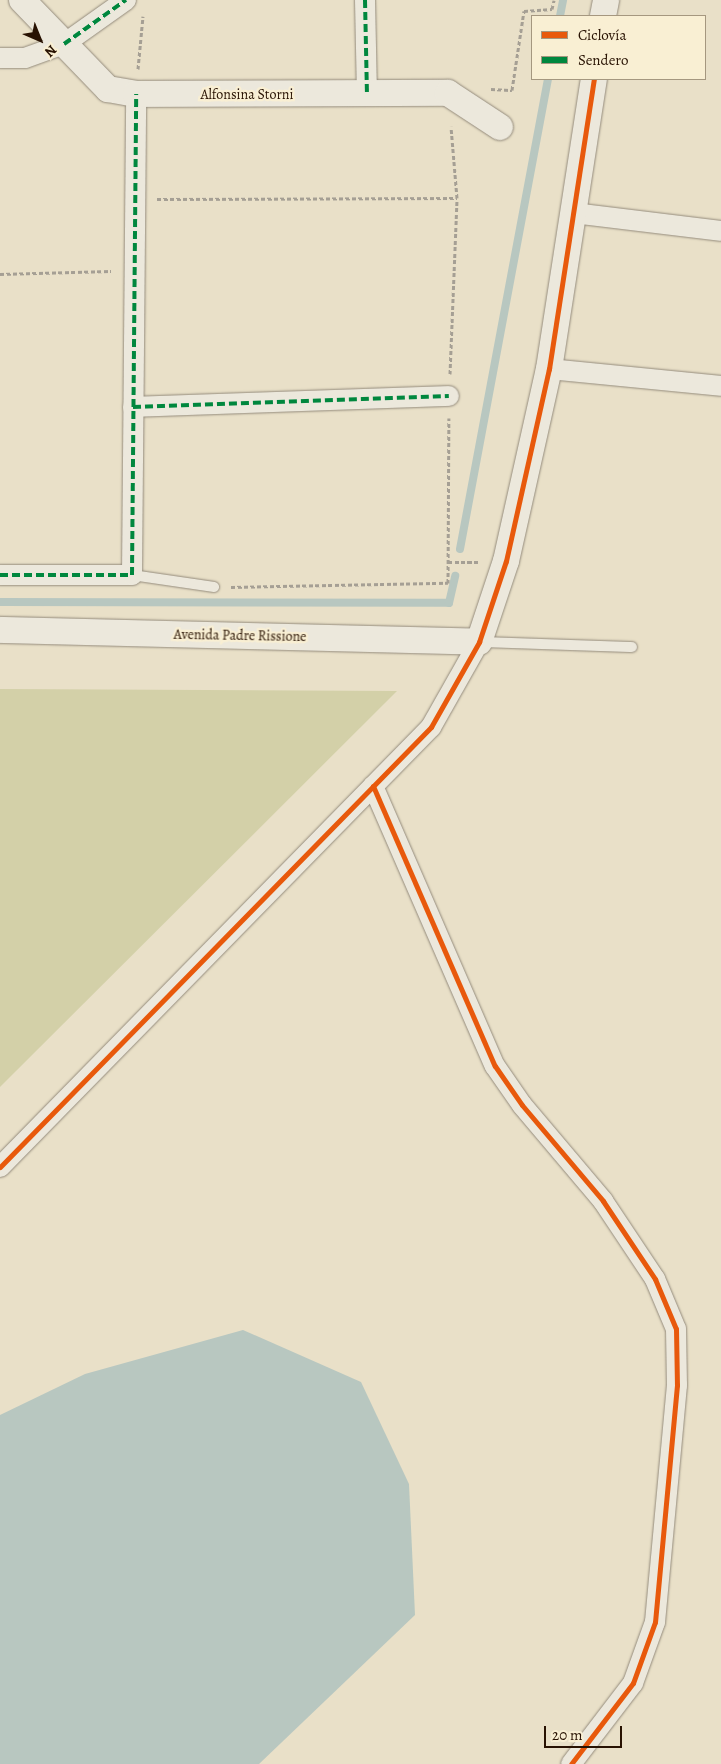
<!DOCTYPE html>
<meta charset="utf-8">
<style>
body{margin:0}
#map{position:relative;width:721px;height:1764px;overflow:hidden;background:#e9e0c8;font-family:Alegreya,serif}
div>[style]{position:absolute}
.green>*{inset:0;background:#d3d0a8}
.water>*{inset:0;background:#b8c7c0}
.stream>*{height:8px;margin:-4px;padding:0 4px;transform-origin:4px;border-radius:4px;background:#b8c7c0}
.path>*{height:3px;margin-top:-1.5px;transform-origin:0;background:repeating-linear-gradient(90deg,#a59f94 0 4px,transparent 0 6.5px)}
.roads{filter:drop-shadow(0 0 1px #948b7c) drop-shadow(0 0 1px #948b7c)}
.service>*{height:10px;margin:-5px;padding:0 5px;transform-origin:5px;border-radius:5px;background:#ece8dc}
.minor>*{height:20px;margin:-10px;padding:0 10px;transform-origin:10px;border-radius:10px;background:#ece8dc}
.tertiary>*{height:26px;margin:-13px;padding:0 13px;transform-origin:13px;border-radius:13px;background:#ece8dc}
.quiet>*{height:4px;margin-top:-2px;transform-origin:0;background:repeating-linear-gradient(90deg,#00873e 0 8px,transparent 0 12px)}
.cycleway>*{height:5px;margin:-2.5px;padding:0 2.5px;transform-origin:2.5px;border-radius:2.5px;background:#e8590c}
span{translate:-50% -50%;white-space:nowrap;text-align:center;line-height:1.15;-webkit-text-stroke:4.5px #f9efd3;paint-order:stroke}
.street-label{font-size:14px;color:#281202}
.legend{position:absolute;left:531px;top:15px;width:175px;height:65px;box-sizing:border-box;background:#f9efd3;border:1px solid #a5977f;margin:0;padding:6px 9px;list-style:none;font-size:15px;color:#281202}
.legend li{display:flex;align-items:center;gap:10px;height:25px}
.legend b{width:25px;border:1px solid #a5977f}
.north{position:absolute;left:15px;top:15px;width:50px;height:50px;-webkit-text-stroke:4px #f9efd3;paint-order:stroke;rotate:136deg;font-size:14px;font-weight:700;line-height:20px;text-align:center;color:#281202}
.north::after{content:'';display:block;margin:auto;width:18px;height:22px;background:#281202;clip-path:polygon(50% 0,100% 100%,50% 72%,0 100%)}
.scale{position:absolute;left:544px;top:1726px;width:78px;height:22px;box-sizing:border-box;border:2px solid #281202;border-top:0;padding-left:6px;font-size:15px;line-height:18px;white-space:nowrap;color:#281202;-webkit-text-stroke:4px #f9efd3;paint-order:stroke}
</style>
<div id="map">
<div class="green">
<div style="clip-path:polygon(0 689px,397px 691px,0 1087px)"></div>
</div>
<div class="water">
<div style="clip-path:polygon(243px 1330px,361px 1382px,409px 1484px,415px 1615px,259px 1764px,0 1764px,0 1415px,85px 1374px)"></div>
</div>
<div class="stream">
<div style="left:560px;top:16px;width:16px;rotate:-79deg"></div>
<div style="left:460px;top:549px;width:478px;rotate:-79.4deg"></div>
<div style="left:0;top:602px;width:449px;rotate:0.1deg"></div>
<div style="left:449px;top:603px;width:28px;rotate:-77deg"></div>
</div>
<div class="path">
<div style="left:138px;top:69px;width:53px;rotate:-84.6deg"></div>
<div style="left:491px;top:89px;width:21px;rotate:3deg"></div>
<div style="left:512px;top:90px;width:80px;rotate:-81.4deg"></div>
<div style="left:524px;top:11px;width:28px;rotate:-4deg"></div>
<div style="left:552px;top:9px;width:9px;rotate:-77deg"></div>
<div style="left:157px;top:199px;width:300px;rotate:-0.2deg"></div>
<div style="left:0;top:274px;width:111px;rotate:-1.5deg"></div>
<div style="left:450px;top:374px;width:176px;rotate:-87.7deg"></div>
<div style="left:457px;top:198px;width:72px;rotate:-94.8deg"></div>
<div style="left:448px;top:562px;width:32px"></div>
<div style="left:231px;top:587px;width:217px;rotate:-1.1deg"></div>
<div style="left:448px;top:583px;width:165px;rotate:-89.7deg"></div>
</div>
<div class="roads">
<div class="service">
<div style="left:132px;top:575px;width:83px;rotate:8.3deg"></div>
<div style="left:480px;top:642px;width:152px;rotate:1.9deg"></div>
</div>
<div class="minor">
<div style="left:365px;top:0;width:95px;rotate:88.8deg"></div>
<div style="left:0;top:58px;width:25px"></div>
<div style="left:25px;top:58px;width:41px;rotate:-19.7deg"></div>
<div style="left:64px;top:44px;width:76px;rotate:-35.4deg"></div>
<div style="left:573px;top:213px;width:149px;rotate:6.9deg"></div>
<div style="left:549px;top:369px;width:173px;rotate:5.6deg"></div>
<div style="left:133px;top:407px;width:316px;rotate:-2deg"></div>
<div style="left:0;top:575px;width:132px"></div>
<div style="left:132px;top:575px;width:481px;rotate:-89.5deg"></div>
<div style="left:373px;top:786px;width:305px;rotate:66.5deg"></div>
<div style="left:495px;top:1066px;width:47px;rotate:55.3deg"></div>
<div style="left:522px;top:1105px;width:126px;rotate:49.8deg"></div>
<div style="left:603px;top:1201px;width:94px;rotate:56.3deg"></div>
<div style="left:655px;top:1279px;width:54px;rotate:67.2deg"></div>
<div style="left:676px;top:1329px;width:56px;rotate:89deg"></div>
<div style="left:677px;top:1385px;width:238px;rotate:95.3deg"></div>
<div style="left:655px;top:1622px;width:65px;rotate:109.8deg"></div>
<div style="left:633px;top:1683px;width:102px;rotate:127.4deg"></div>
<div style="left:0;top:1167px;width:616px;rotate:-45.59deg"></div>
<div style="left:431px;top:727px;width:98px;rotate:-60.5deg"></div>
</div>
<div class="tertiary">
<div style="left:22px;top:0;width:124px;rotate:46deg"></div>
<div style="left:108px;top:89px;width:28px;rotate:10deg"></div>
<div style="left:136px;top:94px;width:312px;rotate:-0.2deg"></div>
<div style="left:448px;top:93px;width:62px;rotate:33.2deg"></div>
<div style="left:603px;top:16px;width:16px;rotate:-79deg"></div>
<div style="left:0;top:630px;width:479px;rotate:1.4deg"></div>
<div style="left:479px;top:642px;width:85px;rotate:-71.6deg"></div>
<div style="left:506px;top:561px;width:197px;rotate:-77.4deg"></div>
<div style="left:549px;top:369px;width:293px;rotate:-81.2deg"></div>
</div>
</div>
<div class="quiet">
<div style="left:365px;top:0;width:95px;rotate:88.8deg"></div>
<div style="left:64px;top:44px;width:76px;rotate:-35.4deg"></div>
<div style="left:133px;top:407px;width:316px;rotate:-2deg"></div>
<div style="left:0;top:575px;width:132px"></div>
<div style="left:132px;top:575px;width:481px;rotate:-89.5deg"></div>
</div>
<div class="cycleway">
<div style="left:373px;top:786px;width:305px;rotate:66.5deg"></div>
<div style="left:495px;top:1066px;width:47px;rotate:55.3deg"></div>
<div style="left:522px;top:1105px;width:126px;rotate:49.8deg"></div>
<div style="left:603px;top:1201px;width:94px;rotate:56.3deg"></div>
<div style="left:655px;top:1279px;width:54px;rotate:67.2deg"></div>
<div style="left:676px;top:1329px;width:56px;rotate:89deg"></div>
<div style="left:677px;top:1385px;width:238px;rotate:95.3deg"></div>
<div style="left:655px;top:1622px;width:65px;rotate:109.8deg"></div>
<div style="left:633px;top:1683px;width:102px;rotate:127.4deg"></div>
<div style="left:0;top:1167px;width:616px;rotate:-45.59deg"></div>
<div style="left:431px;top:727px;width:98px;rotate:-60.5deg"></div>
<div style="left:479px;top:642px;width:85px;rotate:-71.6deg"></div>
<div style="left:506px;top:561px;width:197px;rotate:-77.4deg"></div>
<div style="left:549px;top:369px;width:293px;rotate:-81.2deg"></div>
</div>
<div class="street-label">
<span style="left:247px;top:95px">Alfonsina Storni</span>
<span style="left:240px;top:636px;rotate:1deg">Avenida Padre Rissione</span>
</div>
<ul class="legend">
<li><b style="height:6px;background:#e8590c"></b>Ciclovía</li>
<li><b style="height:6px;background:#00873e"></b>Sendero</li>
</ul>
<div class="north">N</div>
<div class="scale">20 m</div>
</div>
